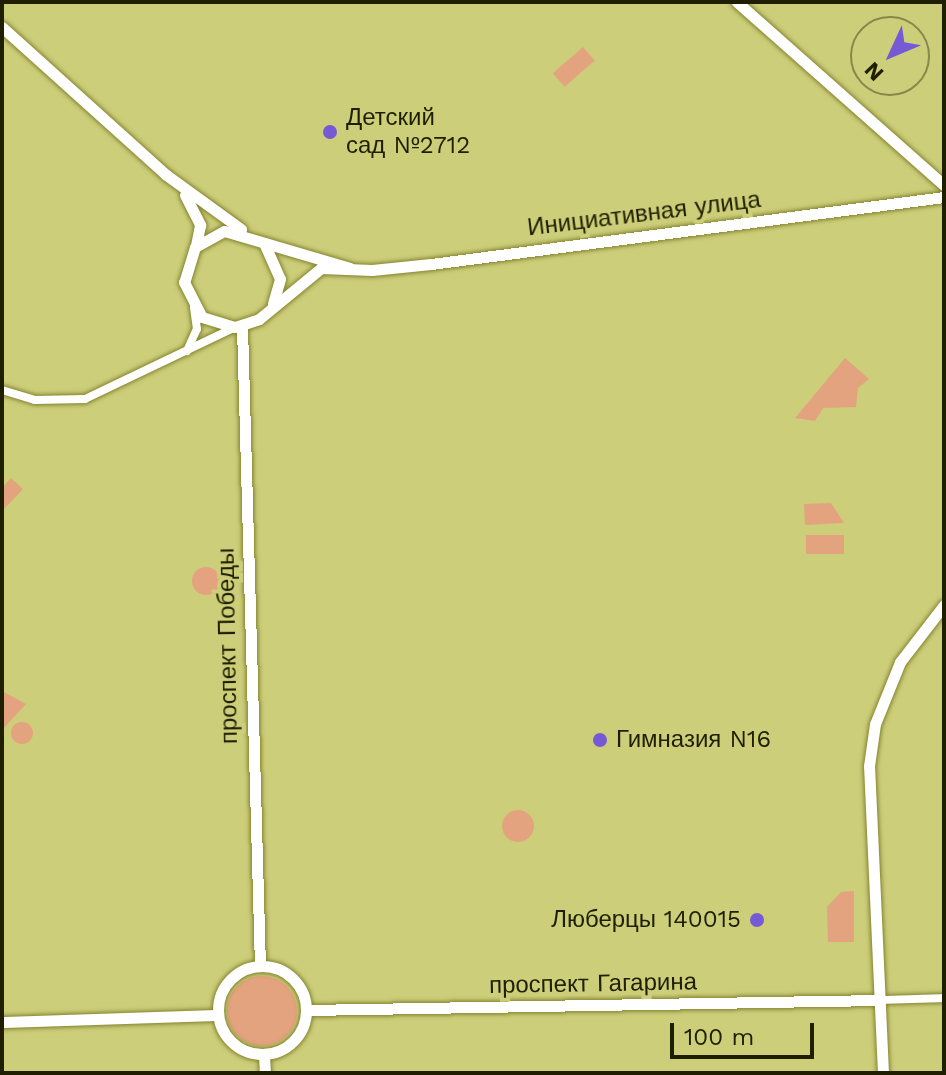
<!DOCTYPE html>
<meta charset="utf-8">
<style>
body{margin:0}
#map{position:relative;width:946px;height:1075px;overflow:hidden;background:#cdce7a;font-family:"Work Sans",sans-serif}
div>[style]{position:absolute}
.green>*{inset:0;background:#e4a37f;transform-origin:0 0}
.round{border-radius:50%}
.roads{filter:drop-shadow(0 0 2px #858530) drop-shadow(0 0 2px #858530)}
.street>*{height:8px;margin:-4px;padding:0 4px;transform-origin:4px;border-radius:4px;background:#fff}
.secondary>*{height:11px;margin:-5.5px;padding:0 5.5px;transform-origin:5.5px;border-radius:5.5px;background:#fff}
.secondary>.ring{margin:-5.5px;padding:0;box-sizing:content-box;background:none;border:11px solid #fff;border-radius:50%}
.dots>*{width:22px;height:22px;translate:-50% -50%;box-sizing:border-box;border:4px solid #cdce7a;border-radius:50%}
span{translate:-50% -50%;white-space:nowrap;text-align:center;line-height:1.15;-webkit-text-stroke:8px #cdce7a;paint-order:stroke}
.poi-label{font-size:24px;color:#1f1f00}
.left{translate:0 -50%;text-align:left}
.right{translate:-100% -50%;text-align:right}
.street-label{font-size:24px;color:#1f1f00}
.frame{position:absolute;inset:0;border:4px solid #1f1f00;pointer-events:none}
.north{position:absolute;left:850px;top:16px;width:80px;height:80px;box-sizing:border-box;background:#cdce7a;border:2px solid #878849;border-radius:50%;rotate:226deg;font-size:22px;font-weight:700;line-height:32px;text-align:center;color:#1f1f00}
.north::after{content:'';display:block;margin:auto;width:28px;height:36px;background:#765ad5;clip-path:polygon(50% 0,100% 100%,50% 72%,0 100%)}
.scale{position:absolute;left:670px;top:1023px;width:144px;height:36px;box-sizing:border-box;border:4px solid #1f1f00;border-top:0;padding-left:10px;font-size:24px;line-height:28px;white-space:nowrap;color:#1f1f00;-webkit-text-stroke:6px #cdce7a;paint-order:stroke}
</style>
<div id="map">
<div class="green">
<div style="left:583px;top:47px;width:18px;height:40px;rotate:49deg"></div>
<div style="clip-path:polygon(845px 358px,869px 379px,858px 388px,856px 407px,823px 408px,815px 421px,795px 418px)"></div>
<div style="clip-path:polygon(11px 478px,23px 489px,2px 511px,2px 488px)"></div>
<div style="clip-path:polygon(831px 503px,844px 523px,805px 525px,804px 504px)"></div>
<div style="left:844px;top:535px;width:19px;height:38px;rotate:90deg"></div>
<div class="round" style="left:192px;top:567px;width:28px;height:28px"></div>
<div style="clip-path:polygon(2px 691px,26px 704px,4px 728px,2px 727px)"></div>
<div class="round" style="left:11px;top:722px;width:22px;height:22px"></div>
<div class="round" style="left:502px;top:810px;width:32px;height:32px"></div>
<div style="clip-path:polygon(854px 891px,854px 942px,828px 942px,827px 907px,841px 892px)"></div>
<div class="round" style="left:227px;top:976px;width:70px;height:70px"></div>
</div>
<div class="roads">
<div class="street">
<div style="left:187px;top:351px;width:24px;rotate:-66deg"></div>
<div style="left:197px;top:329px;width:22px;rotate:-98deg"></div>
<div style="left:2px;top:390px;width:34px;rotate:17deg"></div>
<div style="left:35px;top:400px;width:50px;rotate:-1.1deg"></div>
<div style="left:85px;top:399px;width:166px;rotate:-25.6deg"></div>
<div style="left:881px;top:1000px;width:63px;rotate:-1.8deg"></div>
</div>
<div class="secondary">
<div style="left:737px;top:2px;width:276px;rotate:41.5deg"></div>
<div style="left:2px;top:27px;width:219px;rotate:42deg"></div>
<div style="left:165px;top:174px;width:94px;rotate:35.9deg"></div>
<div style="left:185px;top:195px;width:34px;rotate:63deg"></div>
<div style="left:200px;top:225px;width:20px;rotate:101deg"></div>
<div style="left:264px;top:243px;width:39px;rotate:66deg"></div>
<div style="left:280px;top:279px;width:26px;rotate:106deg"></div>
<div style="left:350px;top:268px;width:131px;rotate:-163.6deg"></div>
<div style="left:224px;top:231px;width:33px;rotate:151deg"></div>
<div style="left:195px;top:247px;width:37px;rotate:107deg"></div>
<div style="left:184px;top:282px;width:39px;rotate:63deg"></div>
<div style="left:202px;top:317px;width:34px;rotate:17deg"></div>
<div style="left:235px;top:327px;width:25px;rotate:-18deg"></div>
<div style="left:259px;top:319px;width:80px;rotate:-39.4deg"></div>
<div style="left:321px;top:268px;width:51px;rotate:2.2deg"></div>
<div style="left:372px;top:270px;width:59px;rotate:-5.8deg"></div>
<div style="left:431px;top:264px;width:517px;rotate:-7.44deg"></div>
<div style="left:242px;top:326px;width:639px;rotate:88.39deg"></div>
<div class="ring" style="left:218px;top:966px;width:77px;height:77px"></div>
<div style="left:307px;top:1010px;width:574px;rotate:-1deg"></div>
<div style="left:2px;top:1022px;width:216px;rotate:-1.9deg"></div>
<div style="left:264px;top:1055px;width:18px;rotate:87deg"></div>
<div style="left:883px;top:1073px;width:307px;rotate:-92.6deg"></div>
<div style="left:869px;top:766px;width:42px;rotate:-81.9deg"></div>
<div style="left:875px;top:724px;width:67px;rotate:-68deg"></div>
<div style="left:900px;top:662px;width:72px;rotate:-52.3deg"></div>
</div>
</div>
<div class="dots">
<div style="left:330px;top:132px;background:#765ad5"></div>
<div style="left:600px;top:740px;background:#765ad5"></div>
<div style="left:757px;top:920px;background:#765ad5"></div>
</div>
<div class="poi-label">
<span class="left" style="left:346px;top:132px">Детский<br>сад №2712</span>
<span class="left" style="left:616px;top:740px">Гимназия N16</span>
<span class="right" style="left:741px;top:920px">Люберцы 140015</span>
</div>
<div class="street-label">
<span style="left:644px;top:214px;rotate:-7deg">Инициативная улица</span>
<span style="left:228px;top:646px;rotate:-91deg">проспект Победы</span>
<span style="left:593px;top:984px;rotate:-1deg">проспект Гагарина</span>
</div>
<div class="frame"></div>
<div class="north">N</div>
<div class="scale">100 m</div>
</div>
